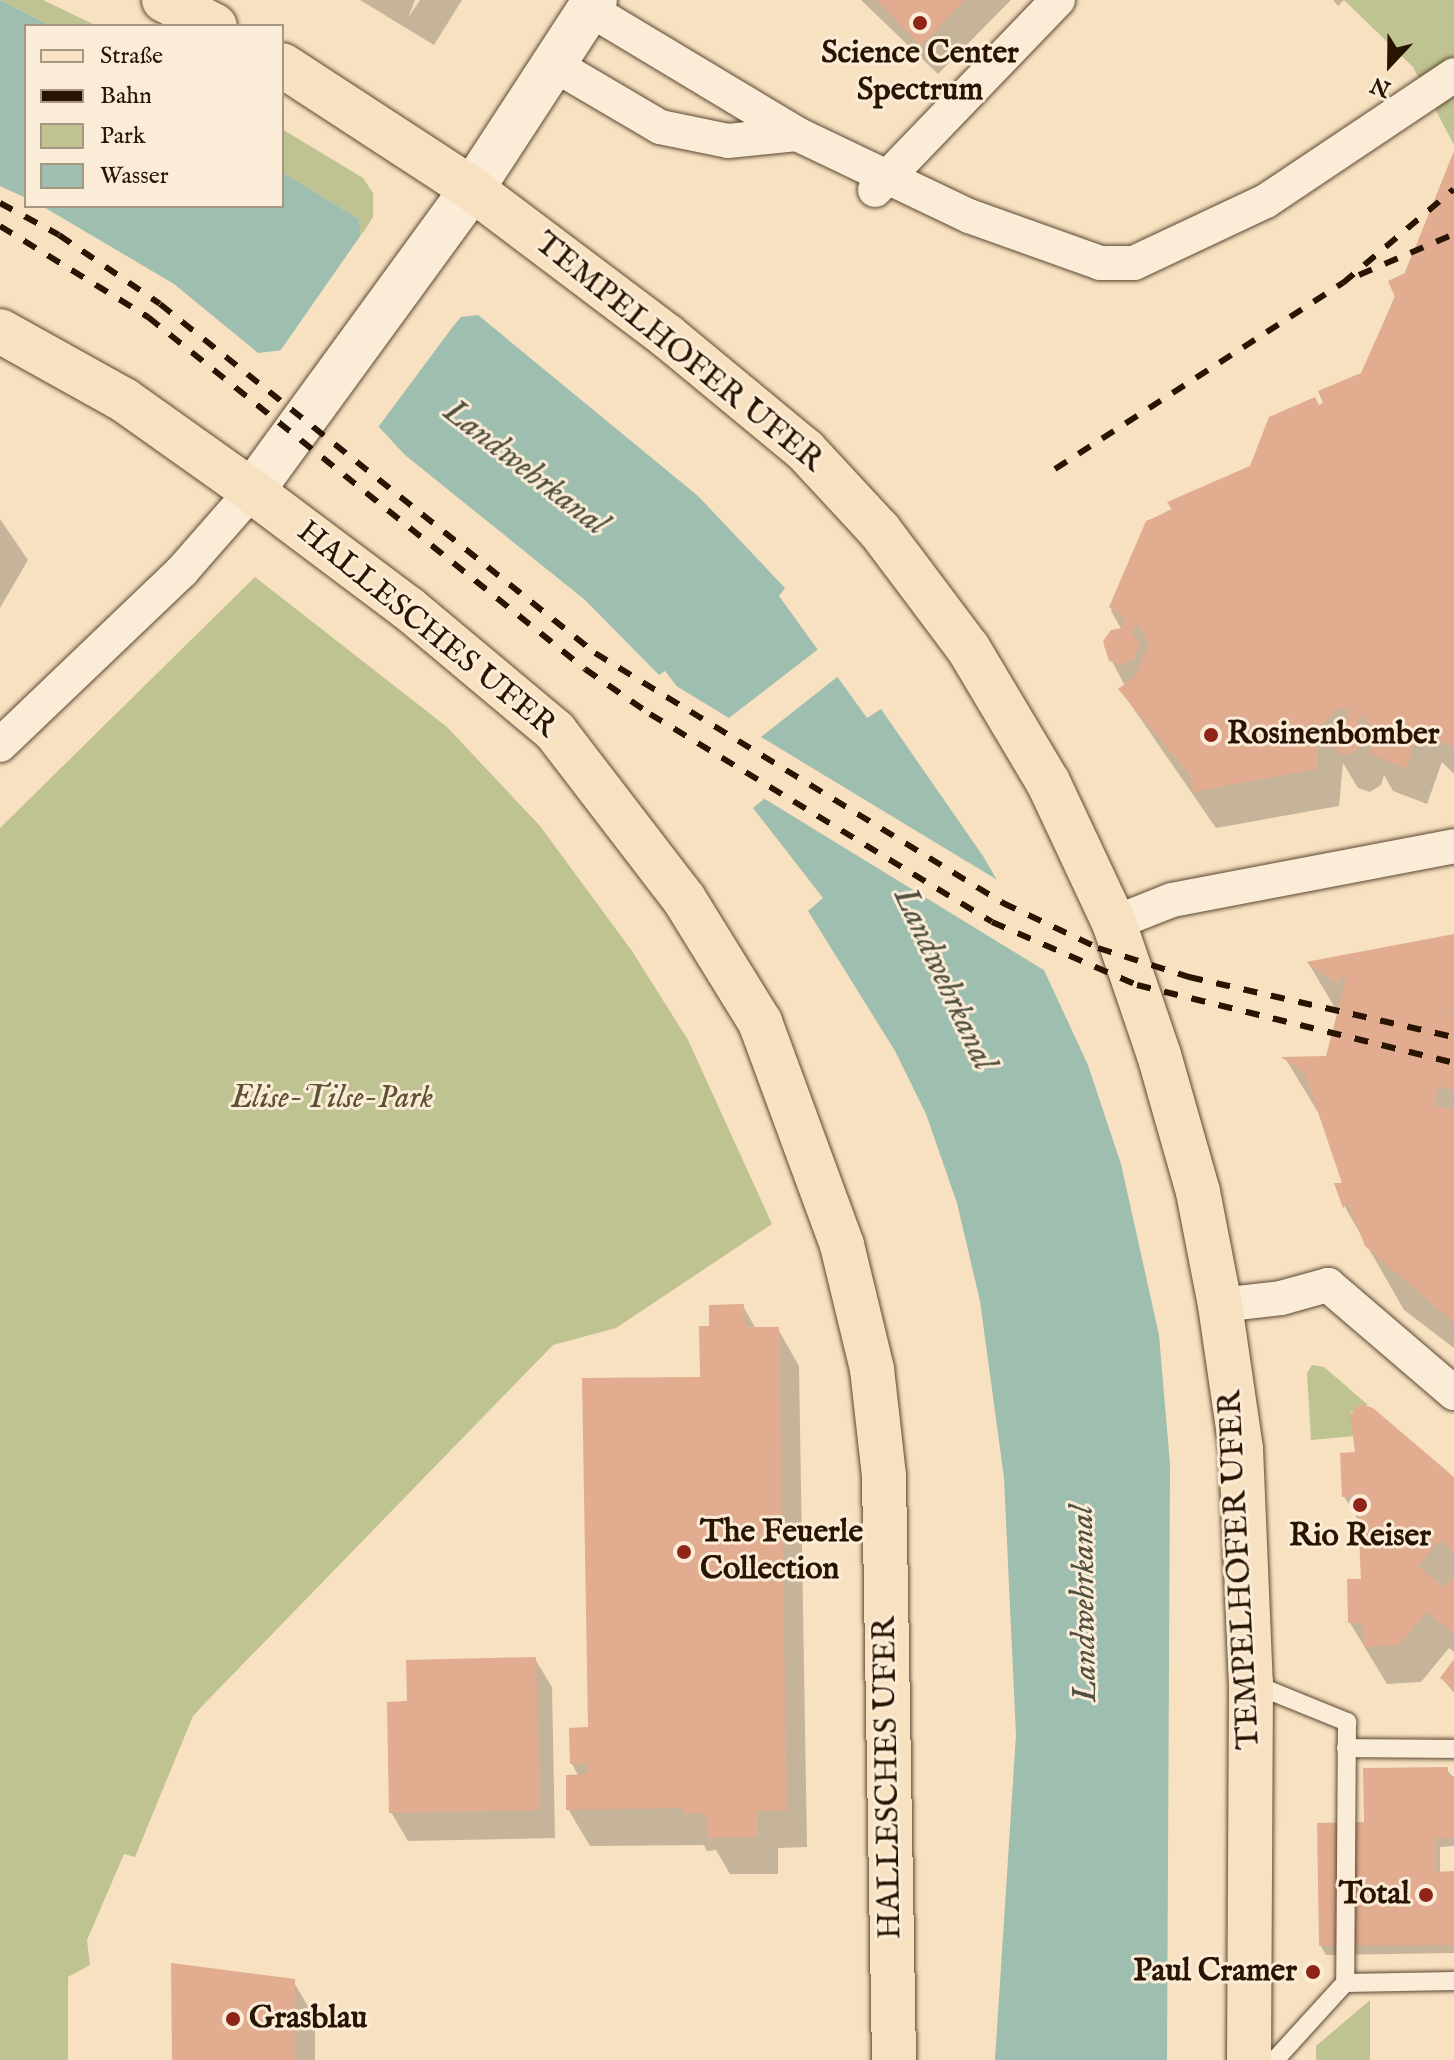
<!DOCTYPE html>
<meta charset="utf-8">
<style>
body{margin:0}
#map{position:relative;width:1454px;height:2060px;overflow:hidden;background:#f7e1c1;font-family:"IM FELL English",serif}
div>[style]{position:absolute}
.green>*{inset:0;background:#bfc291}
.water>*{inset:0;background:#9ebeaf}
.pier>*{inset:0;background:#f7e1c1}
.shadow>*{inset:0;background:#0003}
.building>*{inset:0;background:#e1ac90}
.roads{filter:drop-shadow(0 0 2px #5c4732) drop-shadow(0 0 2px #5c4732)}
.lane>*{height:18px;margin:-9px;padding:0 9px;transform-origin:9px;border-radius:9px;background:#faecd7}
.street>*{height:34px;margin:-17px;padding:0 17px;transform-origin:17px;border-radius:17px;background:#faecd7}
.secondary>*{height:44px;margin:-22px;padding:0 22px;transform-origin:22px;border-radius:22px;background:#faecd7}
.primary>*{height:44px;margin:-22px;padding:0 22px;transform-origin:22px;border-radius:22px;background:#f7e1c1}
.rail>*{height:6px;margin-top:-3px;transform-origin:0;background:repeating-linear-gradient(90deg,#291402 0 14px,transparent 0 28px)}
.dots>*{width:22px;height:22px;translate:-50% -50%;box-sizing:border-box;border:4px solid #faecd7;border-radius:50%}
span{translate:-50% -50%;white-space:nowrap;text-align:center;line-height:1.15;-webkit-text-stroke:6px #faecd7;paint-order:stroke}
.poi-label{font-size:32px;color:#291402;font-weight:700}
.left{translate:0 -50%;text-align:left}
.right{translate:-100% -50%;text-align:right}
.street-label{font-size:32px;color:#291402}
.park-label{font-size:32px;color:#5e5134;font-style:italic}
.water-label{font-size:34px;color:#52503f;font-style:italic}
.legend{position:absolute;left:24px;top:24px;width:260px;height:184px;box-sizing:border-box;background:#faecd7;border:2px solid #a69682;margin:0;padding:10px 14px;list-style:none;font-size:24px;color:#291402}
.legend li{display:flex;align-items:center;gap:16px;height:40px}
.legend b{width:40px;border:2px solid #a69682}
.north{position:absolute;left:1350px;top:24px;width:80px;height:80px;-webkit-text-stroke:6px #faecd7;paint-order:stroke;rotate:202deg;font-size:22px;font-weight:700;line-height:32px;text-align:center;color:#291402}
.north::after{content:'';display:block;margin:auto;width:28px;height:36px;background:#291402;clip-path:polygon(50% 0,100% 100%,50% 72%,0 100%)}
</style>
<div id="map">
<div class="green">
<div style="clip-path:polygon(0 0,43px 0,97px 26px,51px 26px)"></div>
<div style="clip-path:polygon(1344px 0,1454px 0,1454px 145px,1413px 67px)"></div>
<div style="clip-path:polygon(282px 129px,363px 178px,373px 193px,373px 217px,361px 236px,359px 219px,282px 172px)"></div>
<div style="clip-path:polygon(255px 577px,447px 727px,540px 826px,632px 951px,688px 1040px,772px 1224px,616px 1328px,553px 1345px,207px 1701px,193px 1716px,135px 1857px,124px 1854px,87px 1940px,90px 1965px,68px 1977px,68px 2060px,0 2060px,0 828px)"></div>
<div style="clip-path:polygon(1312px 1365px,1324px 1367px,1368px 1405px,1351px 1412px,1355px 1436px,1311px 1440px,1307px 1373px)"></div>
<div style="clip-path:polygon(1370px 2000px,1370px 2060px,1316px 2060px,1316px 2046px)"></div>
</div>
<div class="water">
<div style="clip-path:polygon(0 0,51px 26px,26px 26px,26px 198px,0 186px)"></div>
<div style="clip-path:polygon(282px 172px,359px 219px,361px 236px,454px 325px,461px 317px,478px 315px,698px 496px,785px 588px,779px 596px,867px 718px,881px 709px,983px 856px,1024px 927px,1088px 1065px,1121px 1164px,1159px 1335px,1170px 1464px,1167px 2060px,995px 2060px,1016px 1735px,1004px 1478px,980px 1301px,957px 1203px,926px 1114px,895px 1051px,808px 911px,823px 898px,753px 808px,764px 799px,665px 671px,659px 675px,585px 600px,405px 455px,379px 427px,283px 350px,258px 353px,174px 284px,42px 206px,282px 206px)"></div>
</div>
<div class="pier">
<div style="clip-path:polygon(363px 232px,453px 319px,463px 313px,376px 430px,278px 354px)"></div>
<div style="clip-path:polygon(821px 647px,841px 674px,761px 737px,1004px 884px,1047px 972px,752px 791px,668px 681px,729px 718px)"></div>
</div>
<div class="shadow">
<div style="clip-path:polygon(360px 0,415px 0,408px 18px,420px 0,462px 0,434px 45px)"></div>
<div style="clip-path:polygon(861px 0,1011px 0,938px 74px)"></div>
<div style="clip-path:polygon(1333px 0,1344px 0,1338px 6px)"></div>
<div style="clip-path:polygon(1454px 156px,1454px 774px,1442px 762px,1427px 804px,1393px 791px,1384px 775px,1381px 785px,1370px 792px,1358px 788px,1343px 763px,1339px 806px,1216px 828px,1120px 689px,1125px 686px,1104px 646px,1113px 632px,1122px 630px,1111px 611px,1147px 522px,1251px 467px,1362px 374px)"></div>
<div style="clip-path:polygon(0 519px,28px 560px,0 608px)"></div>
<div style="clip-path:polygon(1454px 936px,1454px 1348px,1404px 1310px,1345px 1207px,1337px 1185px,1345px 1186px,1324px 1122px,1285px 1058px,1328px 1058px,1338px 1013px,1309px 964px)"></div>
<div style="clip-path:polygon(743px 1306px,756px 1329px,778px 1329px,799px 1366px,807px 1847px,778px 1848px,778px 1874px,730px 1874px,716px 1850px,707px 1851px,704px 1845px,590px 1846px,568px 1809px,579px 1777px,572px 1764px,590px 1729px,702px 1379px,711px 1328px)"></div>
<div style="clip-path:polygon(1454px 1480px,1454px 1652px,1449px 1648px,1421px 1682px,1387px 1684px,1350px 1623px,1364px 1581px,1361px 1525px,1344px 1496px)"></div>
<div style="clip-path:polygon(535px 1659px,552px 1687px,555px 1838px,408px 1841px,391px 1812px,409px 1703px)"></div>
<div style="clip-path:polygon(1454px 1663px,1454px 1693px,1442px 1678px)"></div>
<div style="clip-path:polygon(1446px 1769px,1454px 1778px,1454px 1846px,1440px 1847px,1440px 1874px,1454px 1873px,1454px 1953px,1326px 1955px,1321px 1946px,1366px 1824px)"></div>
<div style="clip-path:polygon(293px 1981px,315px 2018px,315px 2060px,174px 2060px)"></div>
</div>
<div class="building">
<div style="clip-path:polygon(876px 0,965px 0,921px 46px)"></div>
<div style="clip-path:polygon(1454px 151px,1454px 747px,1428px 736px,1432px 731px,1420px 726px,1406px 768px,1370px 754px,1374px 735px,1363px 714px,1357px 722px,1364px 735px,1362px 745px,1351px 754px,1340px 755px,1327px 739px,1334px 722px,1347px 718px,1349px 708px,1337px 709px,1318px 730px,1318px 769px,1193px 792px,1189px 774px,1118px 689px,1135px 676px,1149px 644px,1138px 624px,1132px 632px,1139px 644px,1135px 658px,1123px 665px,1109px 661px,1103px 641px,1111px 630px,1122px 628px,1124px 617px,1109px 607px,1146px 521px,1172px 510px,1167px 502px,1250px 466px,1269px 417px,1315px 397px,1319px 405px,1323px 403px,1318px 391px,1361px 373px,1395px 297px,1388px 281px,1405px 273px)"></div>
<div style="clip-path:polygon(1454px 934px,1454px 1014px,1439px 1010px,1454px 1016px,1454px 1090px,1438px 1086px,1435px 1106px,1454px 1110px,1454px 1323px,1365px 1246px,1348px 1202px,1343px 1208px,1334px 1183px,1342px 1183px,1305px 1074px,1281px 1057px,1326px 1056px,1344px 987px,1346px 979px,1339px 977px,1340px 985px,1306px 962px)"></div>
<div style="clip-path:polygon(744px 1304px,745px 1327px,779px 1327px,787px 1810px,758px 1811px,758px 1837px,707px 1838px,706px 1813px,684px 1814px,684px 1808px,566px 1810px,566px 1775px,588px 1774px,587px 1764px,570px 1764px,569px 1728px,588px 1727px,582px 1378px,700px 1377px,699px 1326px,709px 1326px,709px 1305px)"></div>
<div style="clip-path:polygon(1360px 1404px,1373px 1408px,1454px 1477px,1454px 1552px,1440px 1540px,1418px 1566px,1443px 1587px,1454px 1578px,1454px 1634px,1427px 1612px,1399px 1645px,1364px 1647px,1362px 1623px,1348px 1623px,1347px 1579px,1361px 1579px,1357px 1496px,1342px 1497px,1340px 1453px,1355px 1452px,1350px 1415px)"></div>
<div style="clip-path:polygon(536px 1657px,540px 1810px,389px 1813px,387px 1702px,407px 1701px,406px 1660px)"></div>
<div style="clip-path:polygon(1454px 1659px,1454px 1689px,1440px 1678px)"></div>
<div style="clip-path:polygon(1448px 1767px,1448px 1776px,1454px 1776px,1454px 1838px,1436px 1838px,1436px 1872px,1454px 1871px,1454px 1945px,1319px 1946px,1317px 1823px,1364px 1822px,1363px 1768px)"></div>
<div style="clip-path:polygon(171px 1963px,295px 1979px,295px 2060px,172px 2060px)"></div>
</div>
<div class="roads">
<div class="lane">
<div style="left:1251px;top:1683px;width:104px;rotate:22.1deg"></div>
<div style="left:1347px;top:1722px;width:261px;rotate:90.4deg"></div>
<div style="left:1345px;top:1983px;width:104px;rotate:132.3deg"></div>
<div style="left:1346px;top:1748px;width:108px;rotate:0.5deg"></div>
<div style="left:1345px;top:1983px;width:109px;rotate:-1.1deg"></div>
</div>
<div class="street">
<div style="left:589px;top:9px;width:243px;rotate:31deg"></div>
<div style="left:797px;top:134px;width:191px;rotate:25.5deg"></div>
<div style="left:969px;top:216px;width:139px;rotate:19.7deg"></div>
<div style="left:1100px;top:263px;width:34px"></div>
<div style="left:1134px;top:263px;width:146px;rotate:-25.2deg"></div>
<div style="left:1266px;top:201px;width:226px;rotate:-33.8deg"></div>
<div style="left:553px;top:64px;width:124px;rotate:30.5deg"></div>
<div style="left:660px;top:127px;width:69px;rotate:11.6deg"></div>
<div style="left:728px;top:141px;width:69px;rotate:-5.8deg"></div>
<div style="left:875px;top:190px;width:264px;rotate:-46.1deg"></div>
<div style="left:0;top:745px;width:252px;rotate:-43.7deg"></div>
<div style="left:182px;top:571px;width:106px;rotate:-48.8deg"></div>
<div style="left:1114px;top:923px;width:62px;rotate:-21.6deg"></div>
<div style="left:1172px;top:900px;width:287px;rotate:-10.8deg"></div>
<div style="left:1220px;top:1305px;width:61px;rotate:-6.5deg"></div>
<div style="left:1281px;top:1298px;width:49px;rotate:-15.5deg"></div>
<div style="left:1328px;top:1285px;width:166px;rotate:40.6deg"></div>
</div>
<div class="secondary">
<div style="left:252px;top:491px;width:374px;rotate:-53.9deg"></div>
<div style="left:472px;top:189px;width:225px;rotate:-56.9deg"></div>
</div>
<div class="primary">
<div style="left:164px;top:0;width:57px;rotate:27deg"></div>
<div style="left:282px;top:65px;width:227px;rotate:33.1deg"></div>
<div style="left:472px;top:189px;width:244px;rotate:37deg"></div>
<div style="left:667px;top:336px;width:179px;rotate:39.6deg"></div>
<div style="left:805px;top:450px;width:110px;rotate:47.2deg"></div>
<div style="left:880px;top:531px;width:146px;rotate:53.1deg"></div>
<div style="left:968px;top:648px;width:156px;rotate:59.2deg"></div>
<div style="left:1048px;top:782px;width:156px;rotate:64.9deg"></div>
<div style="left:1114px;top:923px;width:139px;rotate:71.2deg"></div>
<div style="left:1159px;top:1055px;width:142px;rotate:74.1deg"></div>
<div style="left:1198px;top:1192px;width:115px;rotate:79deg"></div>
<div style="left:1220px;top:1305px;width:146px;rotate:81.7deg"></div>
<div style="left:1241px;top:1449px;width:234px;rotate:87.6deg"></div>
<div style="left:1251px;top:1683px;width:377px;rotate:90.3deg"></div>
<div style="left:0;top:331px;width:142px;rotate:29.1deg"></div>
<div style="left:124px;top:400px;width:157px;rotate:35.4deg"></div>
<div style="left:252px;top:491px;width:195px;rotate:36.9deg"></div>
<div style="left:408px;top:608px;width:192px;rotate:39.9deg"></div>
<div style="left:555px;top:731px;width:212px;rotate:52.5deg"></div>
<div style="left:684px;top:899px;width:145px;rotate:58.3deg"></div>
<div style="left:760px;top:1022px;width:238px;rotate:69.8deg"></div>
<div style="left:842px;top:1245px;width:128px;rotate:76.4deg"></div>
<div style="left:872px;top:1369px;width:108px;rotate:83.6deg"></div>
<div style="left:884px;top:1476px;width:584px;rotate:89.02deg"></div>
</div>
</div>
<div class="rail">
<div style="left:0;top:203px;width:67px;rotate:28.5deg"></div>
<div style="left:59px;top:235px;width:122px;rotate:34.3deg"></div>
<div style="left:160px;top:304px;width:558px;rotate:38.74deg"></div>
<div style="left:595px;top:653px;width:479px;rotate:31.5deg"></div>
<div style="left:1003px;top:903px;width:105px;rotate:25.3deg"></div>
<div style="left:1098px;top:948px;width:96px;rotate:17.7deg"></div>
<div style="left:1189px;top:977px;width:272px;rotate:12.8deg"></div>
<div style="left:0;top:226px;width:174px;rotate:31.6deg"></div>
<div style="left:148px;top:317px;width:561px;rotate:38.85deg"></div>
<div style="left:585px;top:669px;width:79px;rotate:34.7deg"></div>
<div style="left:650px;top:714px;width:400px;rotate:31.3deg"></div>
<div style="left:992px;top:922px;width:158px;rotate:23.5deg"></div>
<div style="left:1137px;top:985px;width:326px;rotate:13.8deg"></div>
<div style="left:1359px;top:275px;width:103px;rotate:-23.3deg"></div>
<div style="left:1055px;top:469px;width:343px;rotate:-32.9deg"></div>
<div style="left:1343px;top:283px;width:145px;rotate:-40.3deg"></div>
</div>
<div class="dots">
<div style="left:920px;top:23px;background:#8f2418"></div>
<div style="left:1211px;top:735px;background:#8f2418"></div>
<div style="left:1360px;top:1505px;background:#8f2418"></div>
<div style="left:684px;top:1552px;background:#8f2418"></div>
<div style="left:1426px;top:1895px;background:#8f2418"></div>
<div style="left:1313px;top:1972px;background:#8f2418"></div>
<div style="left:233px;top:2019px;background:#8f2418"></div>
</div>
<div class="poi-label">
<span style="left:920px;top:73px">Science Center<br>Spectrum</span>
<span class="left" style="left:1227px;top:735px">Rosinenbomber</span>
<span class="left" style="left:700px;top:1552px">The Feuerle<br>Collection</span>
<span style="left:1360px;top:1537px">Rio Reiser</span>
<span class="right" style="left:1410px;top:1895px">Total</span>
<span class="right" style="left:1297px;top:1972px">Paul Cramer</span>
<span class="left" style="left:249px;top:2019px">Grasblau</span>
</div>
<div class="street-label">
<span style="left:678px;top:353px;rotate:39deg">TEMPELHOFER UFER</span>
<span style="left:426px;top:630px;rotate:39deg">HALLESCHES UFER</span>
<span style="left:1241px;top:1570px;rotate:-93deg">TEMPELHOFER UFER</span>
<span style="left:889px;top:1778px;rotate:-91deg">HALLESCHES UFER</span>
</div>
<div class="park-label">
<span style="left:332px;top:1099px">Elise-Tilse-Park</span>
</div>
<div class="water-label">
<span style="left:525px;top:468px;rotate:38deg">Landwehrkanal</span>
<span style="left:944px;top:979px;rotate:65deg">Landwehrkanal</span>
<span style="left:1084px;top:1604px;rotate:-91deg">Landwehrkanal</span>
</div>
<ul class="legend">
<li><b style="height:10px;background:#f7e1c1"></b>Straße</li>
<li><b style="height:10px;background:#291402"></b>Bahn</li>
<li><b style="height:22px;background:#bfc291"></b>Park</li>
<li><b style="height:22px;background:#9ebeaf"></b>Wasser</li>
</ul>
<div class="north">N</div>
</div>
